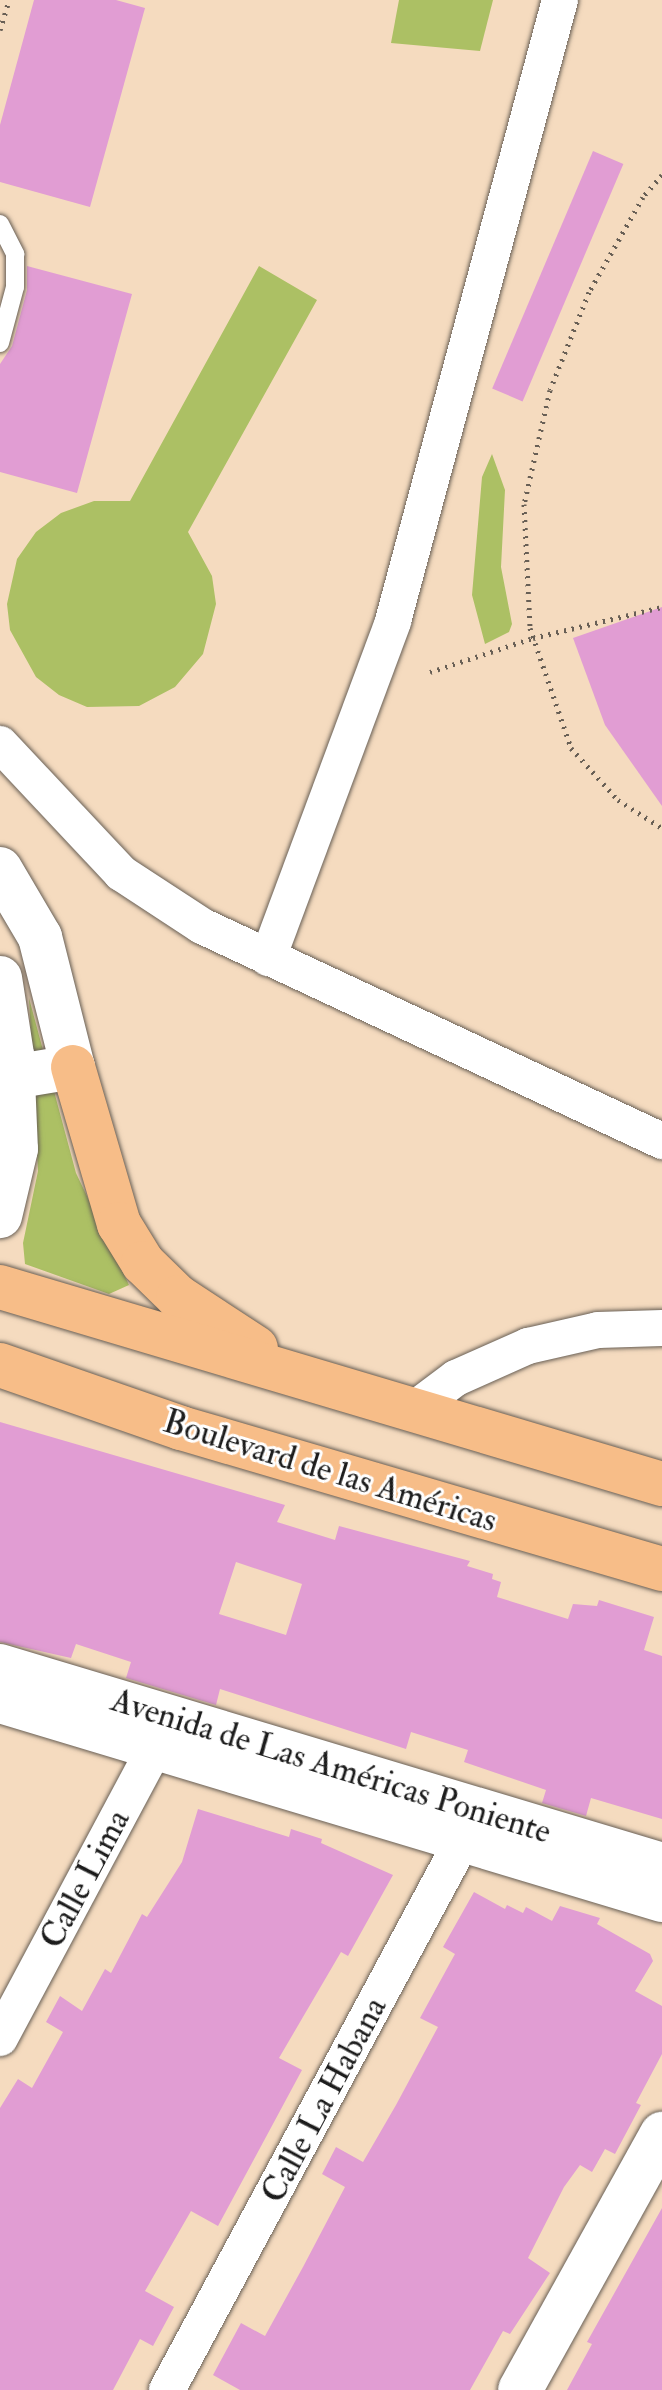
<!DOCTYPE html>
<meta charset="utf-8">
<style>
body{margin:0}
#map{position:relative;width:662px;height:2390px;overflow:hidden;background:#f5dbbf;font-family:"IM FELL Double Pica",serif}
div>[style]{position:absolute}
.green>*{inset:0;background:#acc064}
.building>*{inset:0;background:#e19dd3;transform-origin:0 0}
.path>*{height:5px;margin-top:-2.5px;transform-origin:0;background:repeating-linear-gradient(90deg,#685f55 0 2px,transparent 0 8px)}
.roads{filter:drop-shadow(0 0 2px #685f55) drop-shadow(0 0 2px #685f55)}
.service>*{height:18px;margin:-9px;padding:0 9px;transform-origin:9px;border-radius:9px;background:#fff}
.minor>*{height:36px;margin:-18px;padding:0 18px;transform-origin:18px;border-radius:18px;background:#fff}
.tertiary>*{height:44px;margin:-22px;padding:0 22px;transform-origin:22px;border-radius:22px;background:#fff}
.primary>*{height:44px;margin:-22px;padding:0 22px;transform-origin:22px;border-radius:22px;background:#f7bd88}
span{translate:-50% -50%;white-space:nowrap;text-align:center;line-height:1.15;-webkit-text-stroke:6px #fff;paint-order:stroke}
.street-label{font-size:34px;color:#1c1c1c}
</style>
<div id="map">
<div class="green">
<div style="clip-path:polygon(399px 0,493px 0,480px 51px,391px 43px)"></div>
<div style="clip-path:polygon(259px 266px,317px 300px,188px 532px,212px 576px,216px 604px,203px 654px,175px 687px,139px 706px,87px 707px,59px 695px,36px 677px,10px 630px,7px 604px,17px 559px,36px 532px,61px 513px,94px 501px,130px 501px)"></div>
<div style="clip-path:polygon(492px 454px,505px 490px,501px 567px,512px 624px,509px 632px,485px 644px,472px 595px,482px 477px)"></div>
<div style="clip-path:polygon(29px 998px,76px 1173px,129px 1285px,109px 1294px,25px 1264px,23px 1243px,38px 1171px)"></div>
</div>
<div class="building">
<div style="clip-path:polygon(34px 0,116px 0,145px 8px,90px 207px,0 182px,0 125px)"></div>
<div style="left:593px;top:151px;width:33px;height:258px;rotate:23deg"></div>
<div style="clip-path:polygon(27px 266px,132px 294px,77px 493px,0 472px,0 364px,12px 346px,27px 290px)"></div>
<div style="clip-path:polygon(662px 607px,662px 806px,605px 725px,573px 638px)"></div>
<div style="clip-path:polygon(evenodd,0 1422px,285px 1505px,277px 1522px,335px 1540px,339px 1526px,470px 1561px,467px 1566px,493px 1574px,492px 1579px,501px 1582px,497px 1597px,568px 1619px,573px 1604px,597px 1606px,599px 1600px,654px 1617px,644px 1650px,662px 1656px,662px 1819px,591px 1798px,586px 1816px,542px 1803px,546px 1790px,464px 1762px,468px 1750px,411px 1732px,406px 1749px,220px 1689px,216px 1705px,126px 1678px,131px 1662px,76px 1644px,71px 1658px,0 1642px,0 1422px,236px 1562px,302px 1584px,286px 1635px,219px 1614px,236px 1562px)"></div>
<div style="clip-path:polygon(198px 1809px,289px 1837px,291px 1829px,322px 1839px,321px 1843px,393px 1875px,348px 1956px,341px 1952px,279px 2058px,302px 2070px,218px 2226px,191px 2211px,145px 2291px,174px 2307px,153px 2346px,140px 2339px,113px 2390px,0 2390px,0 2108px,18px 2079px,32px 2088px,63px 2032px,46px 2022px,60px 1996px,82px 2011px,105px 1969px,111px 1973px,142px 1914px,147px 1917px,182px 1862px)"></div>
<div style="clip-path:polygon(474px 1892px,505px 1909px,507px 1905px,523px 1913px,526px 1907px,552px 1921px,560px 1906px,600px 1918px,597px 1924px,650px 1954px,653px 1961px,635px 1991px,662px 2006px,662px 2054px,636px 2103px,641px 2105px,615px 2154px,605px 2149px,592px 2172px,580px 2165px,564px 2187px,528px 2258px,550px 2273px,510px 2334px,503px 2331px,470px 2390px,240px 2390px,213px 2375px,241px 2323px,265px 2336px,303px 2267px,345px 2187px,322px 2174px,336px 2147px,363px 2162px,396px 2105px,438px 2027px,420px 2018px,455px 1954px,443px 1947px)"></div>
<div style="clip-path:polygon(662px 2208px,662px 2390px,567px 2390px,592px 2344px,587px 2342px)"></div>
</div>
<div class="path">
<div style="left:0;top:30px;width:31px;rotate:-73deg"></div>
<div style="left:662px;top:175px;width:29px;rotate:131deg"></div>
<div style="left:643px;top:197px;width:109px;rotate:119.6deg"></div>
<div style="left:589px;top:292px;width:105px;rotate:111.7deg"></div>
<div style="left:550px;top:390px;width:117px;rotate:102.8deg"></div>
<div style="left:524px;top:504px;width:124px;rotate:87.2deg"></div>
<div style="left:530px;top:628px;width:127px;rotate:71.1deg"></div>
<div style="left:571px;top:748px;width:70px;rotate:47.9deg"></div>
<div style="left:618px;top:800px;width:52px;rotate:32.5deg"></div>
<div style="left:430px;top:672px;width:108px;rotate:-18.3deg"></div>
<div style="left:533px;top:638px;width:133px;rotate:-13.5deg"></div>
</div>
<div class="roads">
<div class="service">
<div style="left:0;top:224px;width:34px;rotate:63deg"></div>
<div style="left:15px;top:254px;width:33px;rotate:90deg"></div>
<div style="left:15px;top:287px;width:58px;rotate:105deg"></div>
</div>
<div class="minor">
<div style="left:0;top:744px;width:177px;rotate:46.8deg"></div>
<div style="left:121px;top:873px;width:97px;rotate:33.2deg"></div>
<div style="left:202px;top:926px;width:508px;rotate:25.05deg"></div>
<div style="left:268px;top:958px;width:359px;rotate:-69.6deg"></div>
<div style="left:393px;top:621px;width:643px;rotate:-74.95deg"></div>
<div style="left:416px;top:1408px;width:50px;rotate:-36.9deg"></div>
<div style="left:456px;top:1378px;width:79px;rotate:-24deg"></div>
<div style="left:528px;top:1346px;width:72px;rotate:-12.9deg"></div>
<div style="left:598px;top:1330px;width:64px;rotate:-1.8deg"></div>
<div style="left:0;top:2038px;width:355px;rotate:-61.9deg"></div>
<div style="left:167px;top:2390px;width:651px;rotate:-61.74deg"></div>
</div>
<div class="tertiary">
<div style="left:0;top:869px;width:79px;rotate:59.5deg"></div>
<div style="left:40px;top:937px;width:134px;rotate:75.8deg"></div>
<div style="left:73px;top:1067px;width:61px;rotate:170.5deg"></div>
<div style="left:0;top:978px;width:78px;rotate:81.1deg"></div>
<div style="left:12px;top:1055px;width:94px;rotate:87.6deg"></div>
<div style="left:16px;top:1149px;width:69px;rotate:103.4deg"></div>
<div style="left:0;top:1666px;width:691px;rotate:16.73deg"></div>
<div style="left:0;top:1701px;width:691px;rotate:16.73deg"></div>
<div style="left:520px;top:2390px;width:293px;rotate:-61deg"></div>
</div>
<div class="primary">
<div style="left:73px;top:1067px;width:164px;rotate:73.7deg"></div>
<div style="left:119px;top:1224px;width:46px;rotate:58.4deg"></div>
<div style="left:143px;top:1263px;width:49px;rotate:44.2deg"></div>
<div style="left:178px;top:1297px;width:93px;rotate:33.2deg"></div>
<div style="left:0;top:1287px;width:691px;rotate:16.57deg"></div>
<div style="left:0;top:1365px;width:192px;rotate:19.2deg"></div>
<div style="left:181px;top:1428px;width:501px;rotate:16.34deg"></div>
</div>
</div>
<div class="street-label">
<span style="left:330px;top:1471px;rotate:17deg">Boulevard de las Américas</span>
<span style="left:331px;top:1766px;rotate:17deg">Avenida de Las Américas Poniente</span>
<span style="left:85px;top:1879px;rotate:-62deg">Calle Lima</span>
<span style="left:324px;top:2100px;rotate:-62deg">Calle La Habana</span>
</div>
</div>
